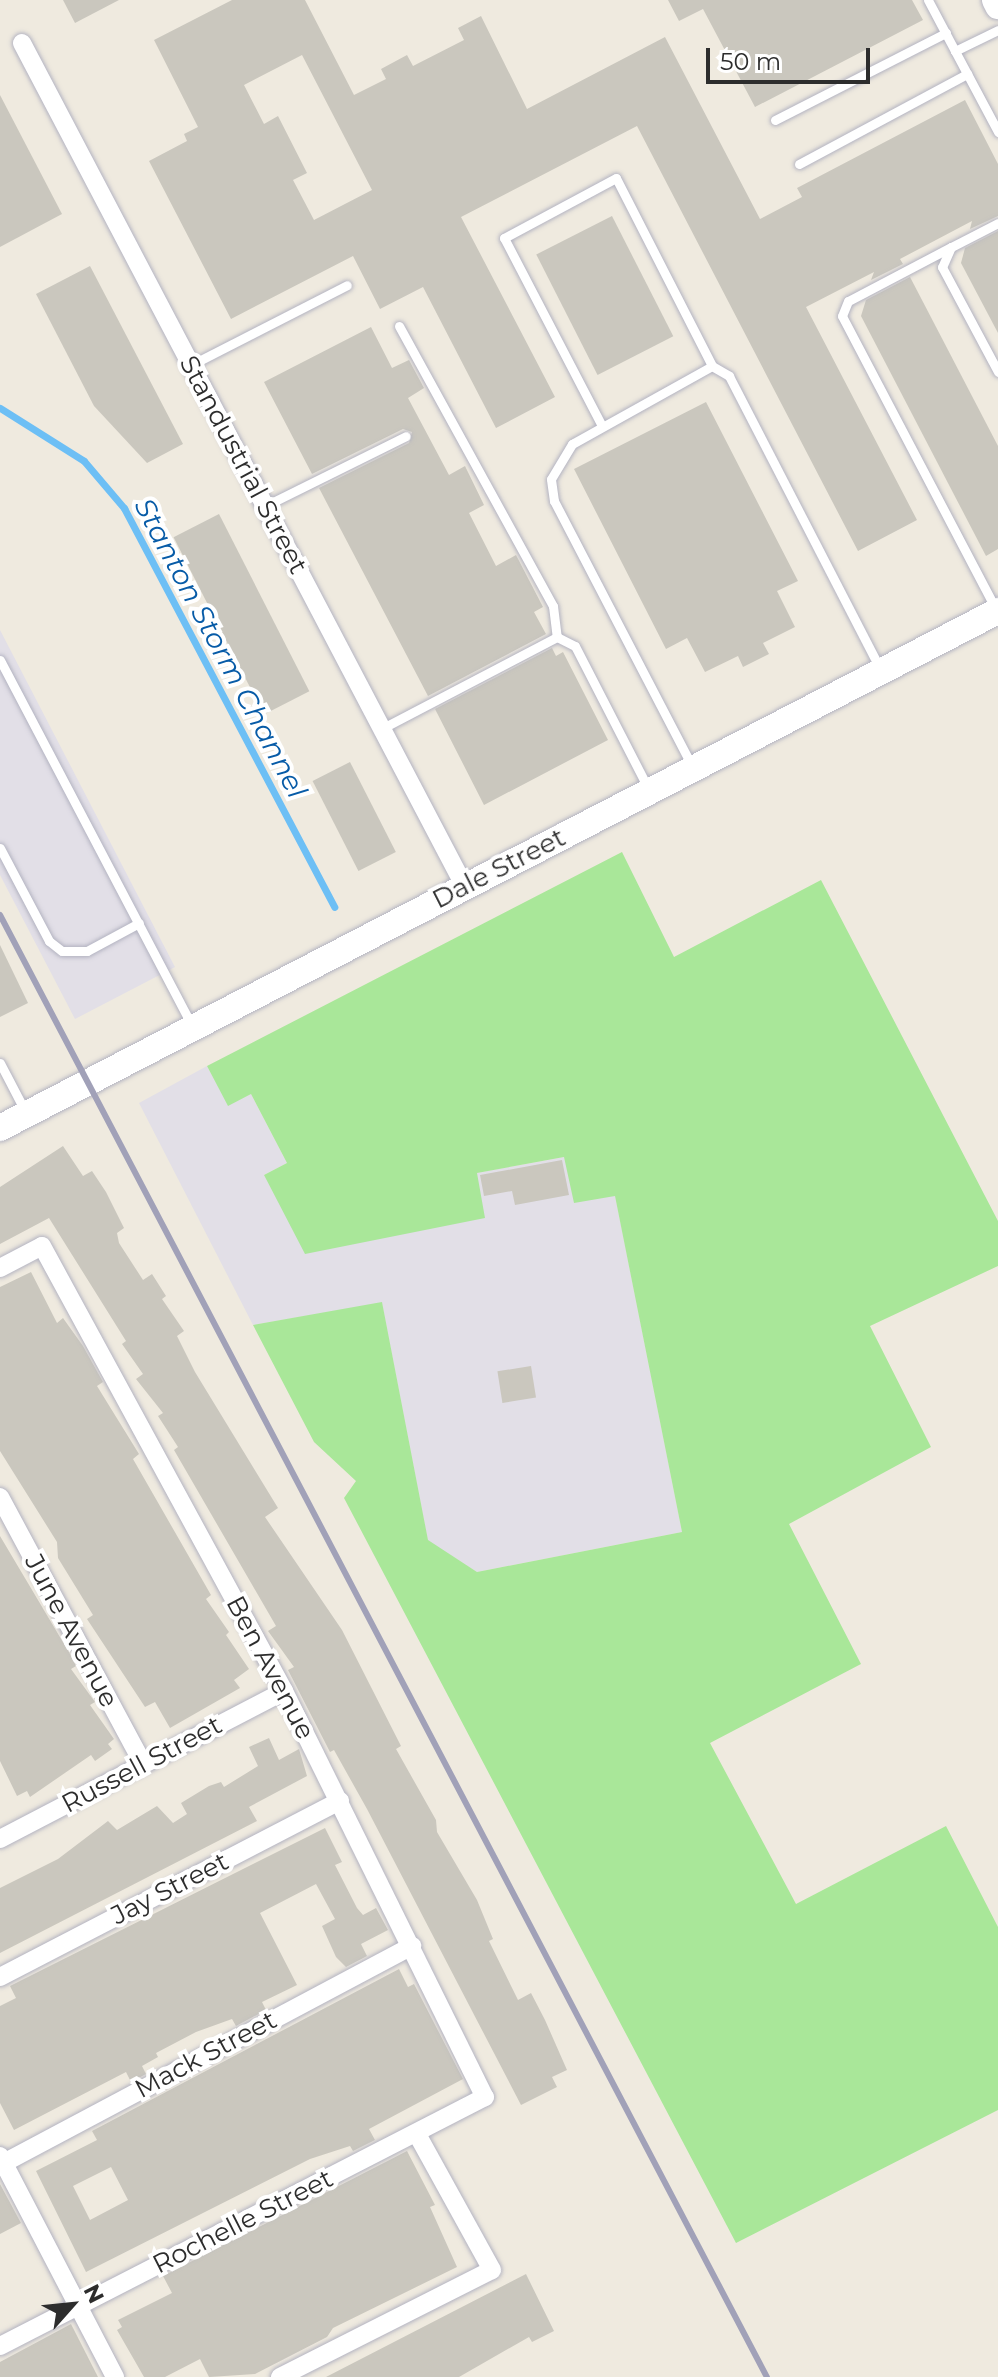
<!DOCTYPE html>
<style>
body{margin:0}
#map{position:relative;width:998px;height:2377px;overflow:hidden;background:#efeadf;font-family:Montserrat,sans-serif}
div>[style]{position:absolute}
.industrial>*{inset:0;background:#e2dfe7}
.green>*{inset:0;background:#a9e799}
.stream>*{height:7px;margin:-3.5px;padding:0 3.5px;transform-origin:3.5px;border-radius:3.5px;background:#6dbff5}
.building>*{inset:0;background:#cac7be;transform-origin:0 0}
.roads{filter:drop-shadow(0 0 2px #b3b3c1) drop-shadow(0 0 2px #b3b3c1)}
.lane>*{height:9px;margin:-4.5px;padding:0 4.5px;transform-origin:4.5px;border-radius:4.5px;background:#fff}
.street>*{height:18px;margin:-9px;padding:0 9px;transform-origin:9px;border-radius:9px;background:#fff}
.secondary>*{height:26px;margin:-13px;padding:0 13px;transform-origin:13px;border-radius:13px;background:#fff}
.rail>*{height:6px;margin:-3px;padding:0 3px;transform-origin:3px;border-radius:3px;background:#a1a1b8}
span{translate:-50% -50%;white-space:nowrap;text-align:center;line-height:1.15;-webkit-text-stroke:8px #fff;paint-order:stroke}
.street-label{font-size:26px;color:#2d2d2d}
.water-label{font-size:28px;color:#075ba7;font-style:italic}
.north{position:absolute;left:32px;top:2265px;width:80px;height:80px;-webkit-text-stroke:6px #fff;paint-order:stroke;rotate:63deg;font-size:22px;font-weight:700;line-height:32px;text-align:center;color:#2d2d2d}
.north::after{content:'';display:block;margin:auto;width:28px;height:36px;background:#2d2d2d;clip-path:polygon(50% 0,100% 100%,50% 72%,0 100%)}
.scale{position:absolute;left:706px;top:48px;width:164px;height:36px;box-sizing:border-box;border:4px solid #2d2d2d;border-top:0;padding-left:10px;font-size:24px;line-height:28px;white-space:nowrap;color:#2d2d2d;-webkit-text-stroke:6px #fff;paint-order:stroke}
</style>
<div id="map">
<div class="industrial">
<div style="clip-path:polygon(0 630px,175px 967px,75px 1019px,0 875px)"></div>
<div style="clip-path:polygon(207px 1066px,228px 1105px,251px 1094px,287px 1163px,264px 1175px,484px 1218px,476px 1173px,564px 1157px,615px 1195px,682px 1532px,477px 1572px,428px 1541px,382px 1303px,253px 1325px,139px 1103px)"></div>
</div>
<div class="green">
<div style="clip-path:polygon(622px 852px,674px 957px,821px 880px,998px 1221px,998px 1266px,870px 1326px,931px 1447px,789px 1524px,861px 1664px,710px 1743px,796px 1904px,946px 1826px,998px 1927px,998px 2110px,736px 2243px,344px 1498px,356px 1481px,314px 1442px,253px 1325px,382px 1302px,428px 1540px,477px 1572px,682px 1532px,615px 1196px,574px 1203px,564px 1157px,477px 1173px,485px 1218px,305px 1254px,264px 1175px,287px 1163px,251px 1094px,228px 1106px,207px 1066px)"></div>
</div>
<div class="stream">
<div style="left:0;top:408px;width:99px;rotate:32.2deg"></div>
<div style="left:84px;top:461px;width:62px;rotate:49.6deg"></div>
<div style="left:124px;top:508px;width:451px;rotate:62.2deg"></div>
</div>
<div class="building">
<div style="clip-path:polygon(63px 0,119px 0,75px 23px)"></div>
<div style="clip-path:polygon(evenodd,232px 0,305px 0,354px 95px,386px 79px,381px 69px,407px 55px,413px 66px,464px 40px,458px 28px,481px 16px,527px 109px,665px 37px,760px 219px,802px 197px,797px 188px,965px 100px,998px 164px,998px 216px,970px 229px,972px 221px,900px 259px,903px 264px,871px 280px,874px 272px,806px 307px,917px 520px,858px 551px,637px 126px,461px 217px,555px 397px,496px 428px,423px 287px,380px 309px,353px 256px,231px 319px,149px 161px,187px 141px,184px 134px,198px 127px,154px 40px,232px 0,302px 55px,372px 190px,314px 220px,293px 180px,307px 173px,278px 116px,264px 124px,244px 85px,302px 55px)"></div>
<div style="clip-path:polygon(668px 0,912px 0,923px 20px,755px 107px,703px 9px,679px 21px)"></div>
<div style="clip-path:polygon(0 95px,62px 214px,0 247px)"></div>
<div style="left:612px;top:216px;width:135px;height:85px;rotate:63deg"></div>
<div style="clip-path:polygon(998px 231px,998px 333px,961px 263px,965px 248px)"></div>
<div style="clip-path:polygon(90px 266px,183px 444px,147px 463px,94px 406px,36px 294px)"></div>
<div style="clip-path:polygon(910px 277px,998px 446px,998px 549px,986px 556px,861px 316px,866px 300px)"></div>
<div style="clip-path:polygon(371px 327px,392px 368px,409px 360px,424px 388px,408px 398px,449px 475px,465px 466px,484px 505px,469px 513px,496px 566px,516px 555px,543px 607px,534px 612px,546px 634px,428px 696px,319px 488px,409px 443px,412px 432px,403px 429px,312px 474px,264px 382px)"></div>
<div style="clip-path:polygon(706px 402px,798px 581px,777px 591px,795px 627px,763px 643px,769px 654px,743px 667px,738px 656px,705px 672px,687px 638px,666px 649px,574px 469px)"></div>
<div style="left:219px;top:514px;width:199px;height:51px;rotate:63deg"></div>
<div style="clip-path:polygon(552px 648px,556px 656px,563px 652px,608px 740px,484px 805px,435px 709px)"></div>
<div style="left:350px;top:762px;width:101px;height:42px;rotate:63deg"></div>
<div style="clip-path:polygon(0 945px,28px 1003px,0 1017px)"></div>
<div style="clip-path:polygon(63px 1146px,83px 1176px,92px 1171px,106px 1192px,124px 1228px,117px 1233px,119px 1243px,143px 1280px,152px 1274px,166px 1296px,162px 1299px,184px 1331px,177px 1336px,195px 1372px,278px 1508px,265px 1517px,342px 1630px,401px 1746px,396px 1749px,436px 1820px,437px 1832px,477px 1900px,493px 1939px,489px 1941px,518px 2000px,531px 1993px,545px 2020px,567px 2070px,552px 2077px,557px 2087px,521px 2105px,367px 1809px,334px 1750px,330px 1752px,288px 1670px,294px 1667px,268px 1631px,276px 1626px,174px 1450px,178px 1447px,158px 1416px,163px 1413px,136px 1379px,143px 1374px,122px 1344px,126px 1341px,49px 1218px,0 1244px,0 1187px)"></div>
<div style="clip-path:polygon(562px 1160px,569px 1195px,515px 1205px,512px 1191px,484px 1196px,480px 1175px)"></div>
<div style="clip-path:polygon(31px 1272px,57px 1323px,63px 1318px,83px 1346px,103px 1382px,97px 1386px,139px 1454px,133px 1459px,211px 1595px,206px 1599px,229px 1632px,226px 1635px,249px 1669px,234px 1680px,240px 1688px,170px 1728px,155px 1702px,145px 1707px,87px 1619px,93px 1615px,58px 1558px,57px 1542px,0 1451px,0 1287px)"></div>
<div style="left:531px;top:1366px;width:32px;height:34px;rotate:81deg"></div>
<div style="clip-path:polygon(0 1536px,70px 1654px,76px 1666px,71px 1669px,95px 1702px,90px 1705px,114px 1739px,108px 1744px,112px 1749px,95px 1761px,91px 1755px,30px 1797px,27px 1791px,17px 1796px,0 1761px)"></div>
<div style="clip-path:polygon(269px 1738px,279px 1760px,299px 1749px,307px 1776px,249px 1807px,257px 1821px,0 1953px,0 1888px,58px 1859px,108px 1821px,117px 1830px,157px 1806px,173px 1823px,187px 1814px,181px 1803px,209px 1786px,221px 1782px,224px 1787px,258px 1766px,249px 1747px)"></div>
<div style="clip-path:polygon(325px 1828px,342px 1862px,335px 1865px,357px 1908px,363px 1915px,376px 1908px,388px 1930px,361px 1944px,367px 1956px,346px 1967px,336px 1957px,322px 1926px,335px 1919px,316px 1884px,260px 1913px,297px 1985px,262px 2002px,266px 2010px,236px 2026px,232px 2019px,196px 2032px,156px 2053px,158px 2057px,142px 2066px,146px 2074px,131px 2082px,126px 2072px,14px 2130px,0 2103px,0 2006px,16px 1998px,10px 1986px)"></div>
<div style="clip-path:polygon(evenodd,399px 1969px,408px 1987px,414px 1984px,463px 2079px,369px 2129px,375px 2140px,353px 2151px,350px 2146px,310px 2159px,86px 2272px,36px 2171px,97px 2140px,92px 2131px,399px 1969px,111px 2167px,128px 2200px,90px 2220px,73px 2186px,111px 2167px)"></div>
<div style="clip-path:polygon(407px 2151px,435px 2205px,430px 2207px,457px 2267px,333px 2328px,327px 2337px,255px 2374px,209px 2377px,200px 2359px,165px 2377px,144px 2377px,117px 2330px,122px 2327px,118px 2320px,172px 2293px,163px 2276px)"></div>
<div style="clip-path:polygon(0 2184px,21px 2223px,0 2234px)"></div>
<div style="clip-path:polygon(526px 2274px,554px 2331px,532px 2342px,529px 2337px,459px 2377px,326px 2377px)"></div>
<div style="clip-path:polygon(71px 2324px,98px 2377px,0 2377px,0 2362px)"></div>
</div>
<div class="roads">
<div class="lane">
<div style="left:928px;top:0;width:58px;rotate:62.1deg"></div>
<div style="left:998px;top:30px;width:48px;rotate:154deg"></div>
<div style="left:955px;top:51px;width:92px;rotate:62deg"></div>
<div style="left:775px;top:120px;width:192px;rotate:-27deg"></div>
<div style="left:799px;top:164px;width:191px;rotate:-28.2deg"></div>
<div style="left:998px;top:223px;width:53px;rotate:152.9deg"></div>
<div style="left:951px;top:247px;width:22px;rotate:114deg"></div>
<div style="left:942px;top:267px;width:119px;rotate:61.9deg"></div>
<div style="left:951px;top:247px;width:116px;rotate:152.3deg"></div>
<div style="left:848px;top:301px;width:16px;rotate:112deg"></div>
<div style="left:842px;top:316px;width:333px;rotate:62.3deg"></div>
<div style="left:399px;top:326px;width:320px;rotate:61.2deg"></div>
<div style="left:553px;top:606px;width:31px;rotate:83deg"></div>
<div style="left:191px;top:365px;width:175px;rotate:-27.1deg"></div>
<div style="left:602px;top:426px;width:212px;rotate:-117.5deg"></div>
<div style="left:504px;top:238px;width:127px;rotate:-28.2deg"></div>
<div style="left:616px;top:178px;width:211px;rotate:62.9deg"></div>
<div style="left:265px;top:506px;width:157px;rotate:-26.4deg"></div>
<div style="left:0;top:660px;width:412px;rotate:62.3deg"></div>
<div style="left:381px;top:729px;width:199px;rotate:-27.6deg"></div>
<div style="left:557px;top:637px;width:20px;rotate:27deg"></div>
<div style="left:575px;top:646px;width:160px;rotate:62.8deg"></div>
<div style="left:692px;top:766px;width:299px;rotate:-117.5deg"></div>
<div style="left:554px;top:501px;width:22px;rotate:-98deg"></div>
<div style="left:551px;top:479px;width:41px;rotate:-59deg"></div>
<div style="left:572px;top:444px;width:160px;rotate:-29.1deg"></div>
<div style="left:712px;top:366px;width:20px;rotate:30deg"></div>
<div style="left:729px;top:376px;width:331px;rotate:62.7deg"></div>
<div style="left:0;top:848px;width:105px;rotate:62.2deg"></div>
<div style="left:49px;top:941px;width:16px;rotate:38deg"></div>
<div style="left:62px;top:951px;width:25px"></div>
<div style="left:87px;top:951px;width:59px;rotate:-28.3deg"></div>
<div style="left:0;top:1063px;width:54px;rotate:62.5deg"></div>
</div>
<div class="street">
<div style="left:22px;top:43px;width:953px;rotate:62.31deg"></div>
<div style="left:0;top:1268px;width:47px;rotate:-27.6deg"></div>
<div style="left:42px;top:1246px;width:507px;rotate:61.46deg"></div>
<div style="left:284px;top:1691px;width:453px;rotate:63.7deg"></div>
<div style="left:485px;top:2097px;width:545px;rotate:152.82deg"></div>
<div style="left:0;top:1497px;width:303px;rotate:61.8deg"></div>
<div style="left:0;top:1839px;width:320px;rotate:-27.5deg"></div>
<div style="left:0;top:1977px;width:383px;rotate:-27.4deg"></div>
<div style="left:0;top:2156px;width:249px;rotate:62.5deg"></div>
<div style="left:0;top:2165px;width:467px;rotate:-28deg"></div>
<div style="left:280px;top:2377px;width:237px;rotate:-26.8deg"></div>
<div style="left:492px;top:2270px;width:155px;rotate:-118.9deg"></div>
</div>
<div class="secondary">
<div style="left:995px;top:0;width:7px;rotate:63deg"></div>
<div style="left:0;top:1128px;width:1124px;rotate:-27.39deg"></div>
</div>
</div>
<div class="rail">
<div style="left:0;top:915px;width:1651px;rotate:62.32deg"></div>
</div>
<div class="street-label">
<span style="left:243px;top:465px;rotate:62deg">Standustrial Street</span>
<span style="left:499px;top:869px;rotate:-27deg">Dale Street</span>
<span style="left:71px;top:1631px;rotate:62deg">June Avenue</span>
<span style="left:270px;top:1668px;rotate:62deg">Ben Avenue</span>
<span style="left:142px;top:1765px;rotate:-28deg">Russell Street</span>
<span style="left:170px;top:1889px;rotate:-27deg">Jay Street</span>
<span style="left:206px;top:2055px;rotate:-28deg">Mack Street</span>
<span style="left:243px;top:2222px;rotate:-27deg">Rochelle Street</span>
</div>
<div class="water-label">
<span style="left:221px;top:648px;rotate:62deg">Stanton Storm Channel</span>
</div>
<div class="north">N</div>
<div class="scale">50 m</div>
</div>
